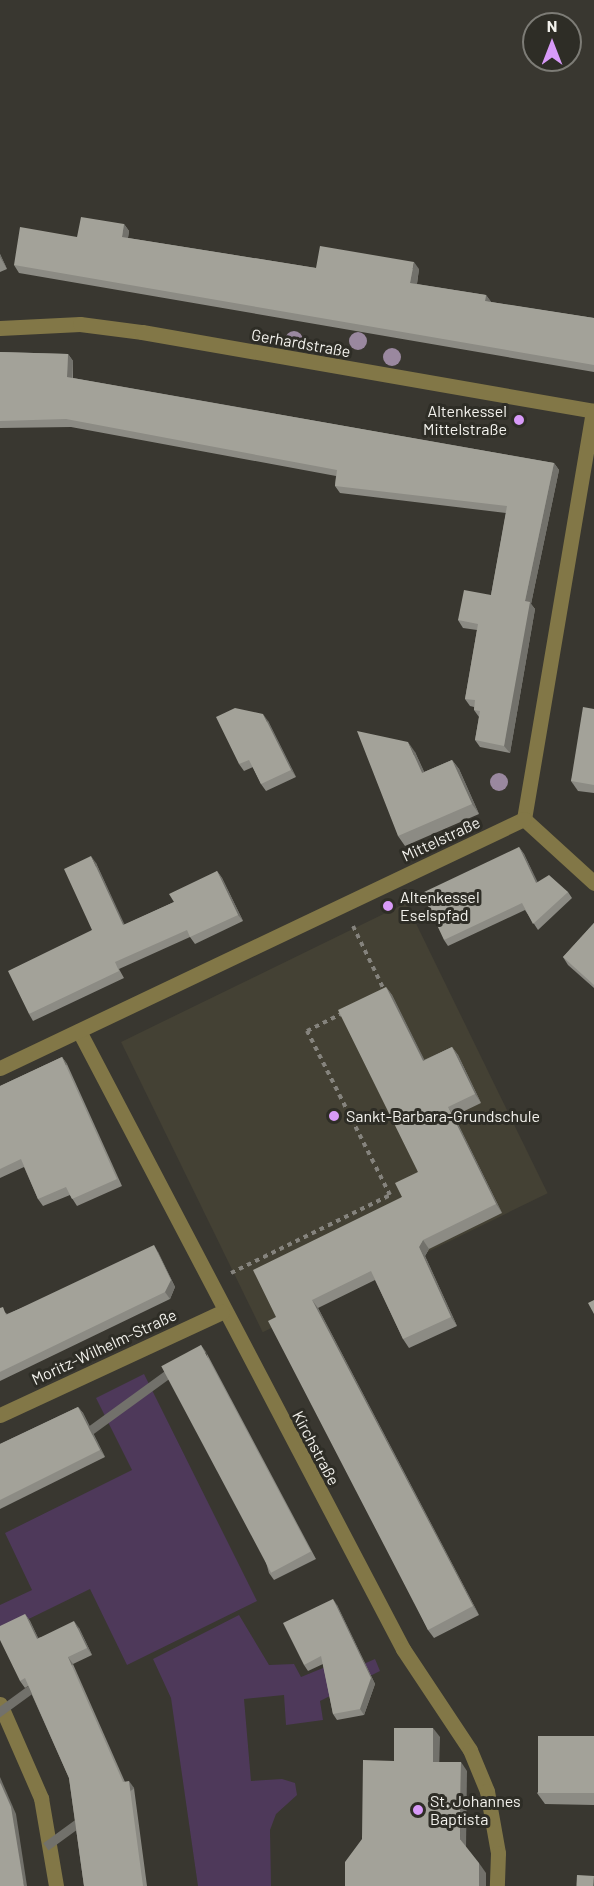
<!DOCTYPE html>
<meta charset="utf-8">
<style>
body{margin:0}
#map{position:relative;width:594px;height:1886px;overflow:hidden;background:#393730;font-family:Barlow,sans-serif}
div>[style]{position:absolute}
.built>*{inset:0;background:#444134;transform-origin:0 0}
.green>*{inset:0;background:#4e395a}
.path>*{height:4px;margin-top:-2px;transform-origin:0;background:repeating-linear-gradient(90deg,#85837d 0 4.5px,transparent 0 9px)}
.minor>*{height:15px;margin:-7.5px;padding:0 7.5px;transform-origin:7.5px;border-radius:7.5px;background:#827747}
.trees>*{width:18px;height:18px;margin:-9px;border-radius:50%;background:#9a889f}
.wall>*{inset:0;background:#8c8b84}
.shaded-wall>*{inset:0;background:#72716b;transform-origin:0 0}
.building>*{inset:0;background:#a3a299;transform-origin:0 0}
.dots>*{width:16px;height:16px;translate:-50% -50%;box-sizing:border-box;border:3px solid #2e2d26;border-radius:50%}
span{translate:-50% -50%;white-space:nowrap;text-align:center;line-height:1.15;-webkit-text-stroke:6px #2e2d26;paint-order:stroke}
.street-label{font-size:16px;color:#f3f2ed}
.poi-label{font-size:16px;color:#f3f2ed}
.right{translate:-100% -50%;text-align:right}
.left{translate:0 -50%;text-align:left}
.north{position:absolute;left:522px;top:12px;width:60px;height:60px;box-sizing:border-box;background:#2e2d26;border:2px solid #7d7c76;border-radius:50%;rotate:0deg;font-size:16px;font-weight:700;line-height:24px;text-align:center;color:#f3f2ed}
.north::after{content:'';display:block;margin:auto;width:21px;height:27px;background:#d89af8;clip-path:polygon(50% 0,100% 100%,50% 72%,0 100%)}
</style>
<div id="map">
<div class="built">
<div style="left:406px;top:903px;width:323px;height:317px;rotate:64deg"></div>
</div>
<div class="green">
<div style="clip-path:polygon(144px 1374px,257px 1601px,127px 1665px,90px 1589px,0 1633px,0 1605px,32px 1590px,5px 1533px,132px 1470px,96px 1398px)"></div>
<div style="clip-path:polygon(239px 1615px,269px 1665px,294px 1664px,301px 1677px,328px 1666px,334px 1677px,375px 1659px,380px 1671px,320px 1701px,323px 1720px,286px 1725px,284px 1695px,244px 1699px,251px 1781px,282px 1779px,295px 1783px,297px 1795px,276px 1814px,270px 1830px,271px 1886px,198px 1886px,171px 1698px,153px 1659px)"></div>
</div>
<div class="path">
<div style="left:353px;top:926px;width:73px;rotate:64.1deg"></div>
<div style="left:231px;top:1273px;width:177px;rotate:-26.1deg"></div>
<div style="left:390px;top:1195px;width:184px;rotate:-116.8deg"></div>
<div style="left:307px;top:1031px;width:40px;rotate:-26.6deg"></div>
</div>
<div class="minor">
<div style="left:0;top:328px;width:80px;rotate:-2.9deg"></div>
<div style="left:80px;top:324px;width:63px;rotate:7.4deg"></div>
<div style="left:142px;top:332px;width:459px;rotate:9.9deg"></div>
<div style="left:524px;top:819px;width:414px;rotate:-80.4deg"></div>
<div style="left:524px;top:819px;width:95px;rotate:42.4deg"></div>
<div style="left:79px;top:1031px;width:698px;rotate:62.33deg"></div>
<div style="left:403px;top:1649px;width:121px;rotate:56.4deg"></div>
<div style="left:470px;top:1750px;width:44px;rotate:67.5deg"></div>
<div style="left:487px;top:1791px;width:63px;rotate:79.9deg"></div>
<div style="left:498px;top:1853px;width:33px;rotate:92deg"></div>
<div style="left:0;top:1068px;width:580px;rotate:-25.42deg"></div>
<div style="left:0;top:1415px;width:245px;rotate:-24.9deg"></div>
<div style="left:0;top:1704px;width:103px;rotate:66.4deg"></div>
<div style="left:41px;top:1798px;width:89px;rotate:80.3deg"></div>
</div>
<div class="trees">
<div style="left:294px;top:340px"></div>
<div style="left:358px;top:341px"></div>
<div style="left:392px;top:357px"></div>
<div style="left:499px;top:782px"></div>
</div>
<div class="wall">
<div style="clip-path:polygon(124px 224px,129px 231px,128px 238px,316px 268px,419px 269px,417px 284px,486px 295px,491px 302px,594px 318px,594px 372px,19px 273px,14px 265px,77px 237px)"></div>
<div style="clip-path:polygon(0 254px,7px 269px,0 272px)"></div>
<div style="clip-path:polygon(0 352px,68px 354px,73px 361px,73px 378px,554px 463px,559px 470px,531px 604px,535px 609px,510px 753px,480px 747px,475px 740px,479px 717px,474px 710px,474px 707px,470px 706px,465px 699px,477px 630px,463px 628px,458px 620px,491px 595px,506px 513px,340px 493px,335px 486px,336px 476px,71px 427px,0 428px)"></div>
<div style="clip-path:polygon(594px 709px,594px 793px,578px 791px,571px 781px)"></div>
<div style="clip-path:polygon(268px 721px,296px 777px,266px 791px,261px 784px,253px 767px,244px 771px,239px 764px)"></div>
<div style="clip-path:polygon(415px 752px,424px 772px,452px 760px,459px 769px,479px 814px,405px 846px,398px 836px)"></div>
<div style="clip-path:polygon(519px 847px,524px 854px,537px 882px,568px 892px,572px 898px,538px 930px,525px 910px,448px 946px,444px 940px)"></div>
<div style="clip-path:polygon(96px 863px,124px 925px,174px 902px,217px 871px,222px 878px,243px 921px,195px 944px,190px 937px,119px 969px,124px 978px,33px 1021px,29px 1014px,92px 930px)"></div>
<div style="clip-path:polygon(594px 923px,594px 988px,568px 965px,563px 957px)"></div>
<div style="clip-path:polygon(386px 987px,392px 995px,424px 1060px,452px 1047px,458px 1055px,481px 1103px,454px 1116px,502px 1213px,429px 1249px,425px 1256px,457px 1326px,409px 1348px,403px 1339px,375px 1280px,318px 1308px,479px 1615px,434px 1638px,428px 1630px,276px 1317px,402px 1197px,418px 1172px)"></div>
<div style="clip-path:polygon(62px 1057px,67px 1064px,122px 1186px,77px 1206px,70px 1195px,43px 1206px,38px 1199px,24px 1167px,0 1178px,0 1086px)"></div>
<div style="clip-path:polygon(158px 1252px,175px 1287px,170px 1299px,0 1381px,0 1308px,7px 1314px)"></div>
<div style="clip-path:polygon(206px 1352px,316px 1559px,274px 1580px,269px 1573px)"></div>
<div style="clip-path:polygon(78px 1407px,83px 1413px,105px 1457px,0 1509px,0 1444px)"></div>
<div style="clip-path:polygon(337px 1605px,375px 1684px,364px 1715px,337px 1720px,333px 1714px,323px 1664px,308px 1671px,304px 1665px)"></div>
<div style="clip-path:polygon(25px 1614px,30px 1621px,38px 1638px,79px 1628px,92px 1655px,73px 1664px,125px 1782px,134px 1788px,147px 1886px,84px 1886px,69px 1778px,28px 1686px,25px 1688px,20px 1681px)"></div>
<div style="clip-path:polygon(594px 1736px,594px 1805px,545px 1804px,537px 1793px)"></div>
</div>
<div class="shaded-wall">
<div style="clip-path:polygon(124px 224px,129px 231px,127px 244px,122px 237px)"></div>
<div style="clip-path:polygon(0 254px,7px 269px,0 257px)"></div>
<div style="clip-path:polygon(414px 262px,419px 269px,416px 290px,410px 283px)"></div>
<div style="clip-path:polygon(486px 295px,492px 303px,485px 301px)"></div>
<div style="clip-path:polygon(68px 354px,73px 361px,72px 384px,67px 377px)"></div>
<div style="clip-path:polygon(554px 463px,559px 470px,531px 604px,535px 609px,510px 753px,504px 746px,525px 601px)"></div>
<div style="clip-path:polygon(263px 714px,268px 721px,296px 777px,291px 770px)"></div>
<div style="clip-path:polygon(408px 742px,415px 752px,429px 782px,422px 773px)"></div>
<div style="clip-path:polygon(452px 760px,459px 769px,479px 814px,472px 804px)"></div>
<div style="clip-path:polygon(519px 847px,524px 854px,541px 889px,536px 883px)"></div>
<div style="clip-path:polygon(91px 856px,96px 863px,128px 932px,123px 925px)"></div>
<div style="clip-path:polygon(217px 871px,222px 878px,243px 921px,238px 915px)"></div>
<div style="clip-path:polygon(386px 987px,392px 995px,429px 1069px,423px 1061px)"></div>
<div style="clip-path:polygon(452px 1047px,458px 1055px,481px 1103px,475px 1094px)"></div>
<div style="left:62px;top:1057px;width:9px;height:134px;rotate:54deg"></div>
<div style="clip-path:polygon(448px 1107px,454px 1116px,502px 1213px,496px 1204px)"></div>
<div style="clip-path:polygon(423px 1240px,429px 1249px,425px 1256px,457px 1326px,451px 1317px,419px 1247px)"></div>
<div style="clip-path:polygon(154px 1245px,158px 1252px,175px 1287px,170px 1299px,165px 1292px)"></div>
<div style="clip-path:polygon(312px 1300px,318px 1308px,479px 1615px,473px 1606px)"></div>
<div style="left:201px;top:1345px;width:9px;height:234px;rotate:54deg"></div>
<div style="clip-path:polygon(78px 1407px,83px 1413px,105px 1457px,100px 1450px)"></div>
<div style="clip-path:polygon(333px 1599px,337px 1605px,375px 1684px,364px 1715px,360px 1709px)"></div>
<div style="clip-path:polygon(25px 1614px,30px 1621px,42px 1646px,37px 1639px)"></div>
<div style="clip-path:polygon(74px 1621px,79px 1628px,92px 1655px,87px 1648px)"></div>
<div style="left:68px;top:1657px;width:9px;height:137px;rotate:54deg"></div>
<div style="clip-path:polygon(433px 1728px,440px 1737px,439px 1771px,433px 1762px)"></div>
<div style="clip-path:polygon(461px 1762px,467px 1771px,466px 1848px,460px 1839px)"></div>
<div style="clip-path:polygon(0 1777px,16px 1814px,27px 1886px,24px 1886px,0 1782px)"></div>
<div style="left:129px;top:1781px;width:9px;height:106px;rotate:54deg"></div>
<div style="clip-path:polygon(479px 1863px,486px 1873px,486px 1886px,479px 1886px)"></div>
</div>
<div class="building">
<div style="clip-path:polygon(81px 217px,124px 224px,122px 237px,316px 268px,320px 246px,414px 262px,410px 283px,486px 295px,485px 301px,594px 318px,594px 365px,14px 265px,20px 227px,77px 237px)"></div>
<div style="clip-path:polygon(0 352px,68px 354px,67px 377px,554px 463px,525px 601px,530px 602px,504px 746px,475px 740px,480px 711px,474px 710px,475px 700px,465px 699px,478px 624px,458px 620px,464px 590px,491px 595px,507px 506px,335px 486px,337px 470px,66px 419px,0 421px)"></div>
<div style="clip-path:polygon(583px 707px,594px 709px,594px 785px,571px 781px)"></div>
<div style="clip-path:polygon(235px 708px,263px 714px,291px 770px,261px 784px,249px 760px,239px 764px,216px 717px)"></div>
<div style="clip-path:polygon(357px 731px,408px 742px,422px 773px,452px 760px,472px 804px,398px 836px)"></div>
<div style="clip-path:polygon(519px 847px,536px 883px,549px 875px,568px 892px,533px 924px,522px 903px,444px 940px,422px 893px)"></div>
<div style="clip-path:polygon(91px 856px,123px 925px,174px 902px,169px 894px,217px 871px,238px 915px,190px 937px,187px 930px,115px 962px,119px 971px,29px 1014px,8px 971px,92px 930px,64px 869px)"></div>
<div style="clip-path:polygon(594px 923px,594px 985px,563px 957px)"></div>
<div style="clip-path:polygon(386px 987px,423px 1061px,452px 1047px,475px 1094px,448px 1107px,496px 1204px,423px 1240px,419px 1247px,451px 1317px,403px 1339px,371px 1271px,312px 1300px,473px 1606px,428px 1630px,268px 1321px,276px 1317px,253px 1270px,402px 1197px,395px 1183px,418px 1172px,338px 1010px)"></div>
<div style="clip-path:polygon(62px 1057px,117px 1179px,72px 1199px,66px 1187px,38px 1199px,21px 1159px,0 1169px,0 1086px)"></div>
<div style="clip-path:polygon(154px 1245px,171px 1280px,165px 1292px,0 1372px,0 1308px,3px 1307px,6px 1315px)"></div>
<div style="clip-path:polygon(594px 1300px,594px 1314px,588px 1303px)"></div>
<div style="left:201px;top:1345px;width:234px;height:45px;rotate:62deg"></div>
<div style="clip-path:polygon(78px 1407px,100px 1450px,0 1500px,0 1444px)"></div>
<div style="clip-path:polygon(333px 1599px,371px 1678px,360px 1709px,333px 1714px,321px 1656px,304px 1665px,283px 1623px)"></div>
<div style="clip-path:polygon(25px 1614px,37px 1639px,74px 1621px,87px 1648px,68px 1657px,123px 1782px,129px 1781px,143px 1886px,84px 1886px,69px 1778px,25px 1678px,20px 1681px,0 1640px,0 1626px)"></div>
<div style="clip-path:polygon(394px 1728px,433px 1728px,433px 1762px,461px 1762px,460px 1839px,479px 1863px,479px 1886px,345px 1886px,345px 1862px,362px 1839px,363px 1760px,394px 1761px)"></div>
<div style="left:538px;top:1736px;width:56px;height:57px"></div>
<div style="clip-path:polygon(0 1782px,11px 1807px,24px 1886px,0 1886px)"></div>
<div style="left:577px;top:1875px;width:17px;height:11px;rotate:3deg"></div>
</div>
<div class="dots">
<div style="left:519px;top:420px;background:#d89af8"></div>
<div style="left:388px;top:906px;background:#d89af8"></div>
<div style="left:334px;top:1116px;background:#d89af8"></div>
<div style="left:418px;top:1810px;background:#d89af8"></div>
</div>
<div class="street-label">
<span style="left:301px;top:343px;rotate:10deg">Gerhardstraße</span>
<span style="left:441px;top:839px;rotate:-25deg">Mittelstraße</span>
<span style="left:104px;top:1347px;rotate:-25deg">Moritz-Wilhelm-Straße</span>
<span style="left:316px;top:1448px;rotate:62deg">Kirchstraße</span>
</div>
<div class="poi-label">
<span class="right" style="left:507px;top:420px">Altenkessel<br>Mittelstraße</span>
<span class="left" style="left:400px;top:906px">Altenkessel<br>Eselspfad</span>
<span class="left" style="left:346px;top:1116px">Sankt-Barbara-Grundschule</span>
<span class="left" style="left:430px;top:1810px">St. Johannes<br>Baptista</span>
</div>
<div class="north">N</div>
</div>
